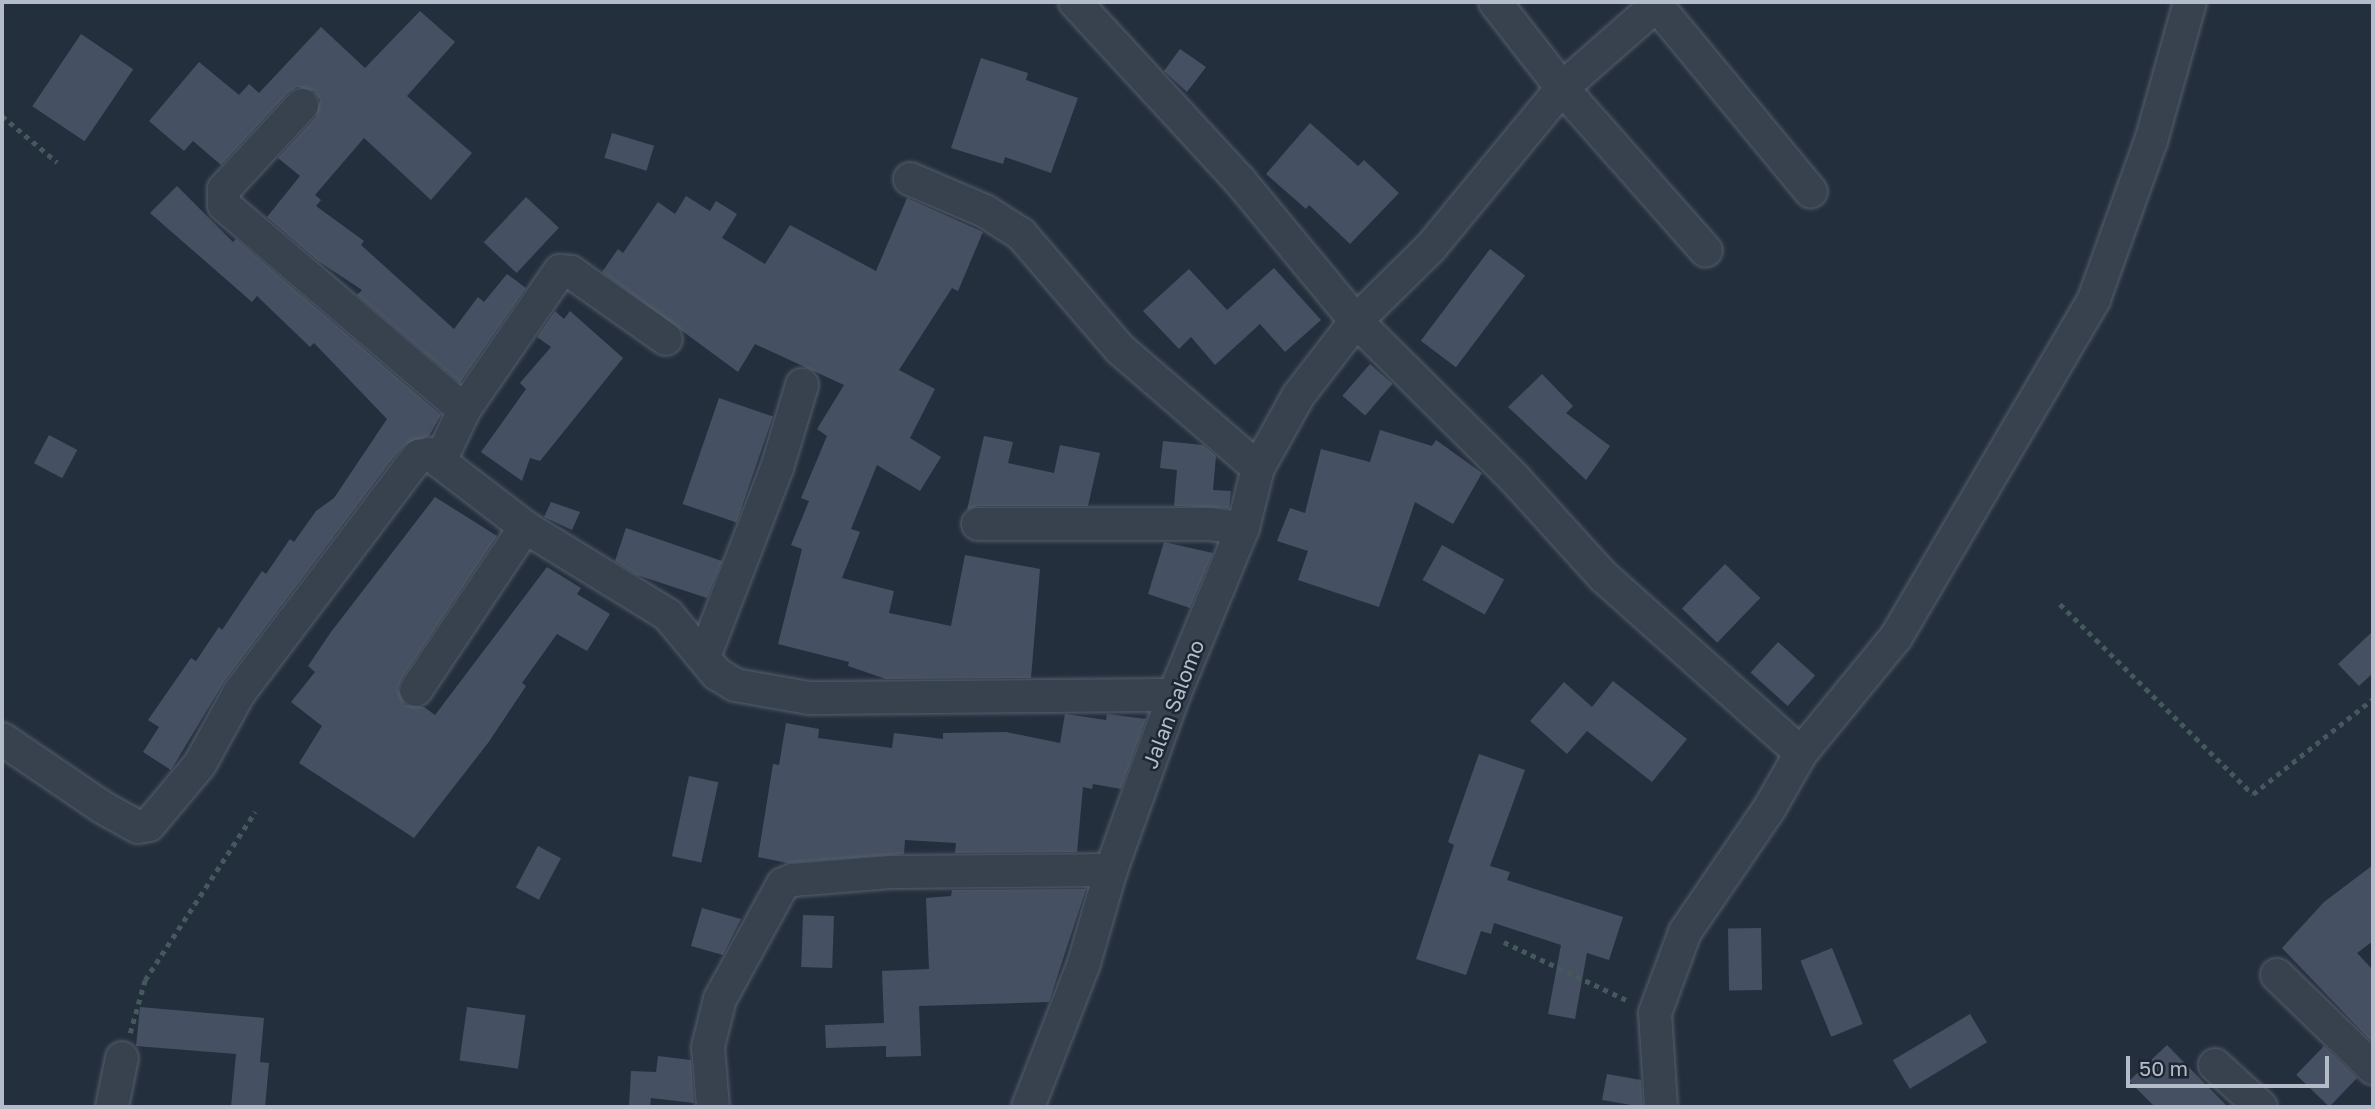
<!DOCTYPE html>
<style>
body{margin:0}
#map{position:relative;width:2375px;height:1109px;overflow:hidden;background:#242f3e;font-family:"Golos Text",sans-serif}
div>[style]{position:absolute}
.building>*{inset:0;background:#455162;transform-origin:0 0}
.path>*{height:4.5px;margin-top:-2.25px;transform-origin:0;background:repeating-linear-gradient(90deg,#44595c 0 5px,transparent 0 10px)}
.roads{filter:drop-shadow(0 0 2px #565f6c) drop-shadow(0 0 2px #565f6c)}
.minor>*{height:32px;margin:-16px;padding:0 16px;transform-origin:16px;border-radius:16px;background:#38414e}
span{translate:-50% -50%;white-space:nowrap;text-align:center;line-height:1.15;-webkit-text-stroke:5px #1d2633;paint-order:stroke}
.street-label{font-size:21px;color:#b4bcc9}
.frame{position:absolute;inset:0;border:4px solid #b4bcc9;pointer-events:none}
.scale{position:absolute;left:2126px;top:1056px;width:203px;height:32px;box-sizing:border-box;border:4px solid #b4bcc9;border-top:0;padding-left:9px;font-size:21px;line-height:24px;white-space:nowrap;color:#b4bcc9;-webkit-text-stroke:5px #1d2633;paint-order:stroke}
</style>
<div id="map">
<div class="building">
<div style="clip-path:polygon(420px 11px,455px 42px,407px 96px,472px 153px,431px 200px,364px 138px,315px 195px,321px 200px,316px 206px,364px 241px,361px 245px,454px 329px,478px 297px,484px 302px,507px 274px,526px 288px,460px 383px,357px 295px,362px 290px,318px 261px,267px 217px,300px 176px,278px 158px,316px 117px,320px 100px,314px 91px,297px 87px,289px 92px,221px 165px,193px 141px,184px 151px,149px 121px,199px 62px,239px 95px,249px 84px,259px 93px,321px 27px,365px 68px)"></div>
<div style="left:81px;top:34px;width:63px;height:87px;rotate:34deg"></div>
<div style="clip-path:polygon(1180px 49px,1206px 67px,1187px 92px,1164px 71px)"></div>
<div style="clip-path:polygon(981px 58px,1028px 73px,1026px 80px,1078px 98px,1051px 173px,1005px 157px,1003px 164px,951px 148px)"></div>
<div style="clip-path:polygon(1310px 123px,1358px 166px,1364px 160px,1399px 193px,1350px 244px,1309px 205px,1306px 209px,1266px 174px)"></div>
<div style="left:612px;top:133px;width:44px;height:26px;rotate:17deg"></div>
<div style="clip-path:polygon(177px 186px,233px 242px,236px 239px,441px 415px,429px 436px,406px 444px,394px 457px,224px 682px,171px 770px,143px 752px,159px 727px,148px 720px,191px 658px,196px 661px,219px 627px,222px 630px,262px 571px,266px 574px,290px 539px,294px 542px,316px 511px,334px 498px,387px 419px,314px 343px,310px 347px,257px 296px,252px 302px,150px 213px)"></div>
<div style="clip-path:polygon(686px 196px,710px 211px,716px 201px,737px 214px,722px 238px,765px 264px,790px 225px,876px 271px,907px 198px,983px 232px,958px 291px,952px 288px,899px 370px,935px 389px,910px 438px,941px 457px,920px 491px,877px 465px,851px 529px,860px 532px,842px 578px,894px 591px,889px 613px,951px 626px,965px 555px,1040px 569px,1031px 678px,886px 679px,848px 666px,849px 662px,778px 644px,802px 549px,791px 545px,809px 501px,801px 498px,827px 436px,817px 429px,844px 385px,755px 344px,738px 372px,602px 272px,618px 249px,623px 253px,658px 202px,675px 214px)"></div>
<div style="left:526px;top:197px;width:45px;height:62px;rotate:43deg"></div>
<div style="left:1490px;top:249px;width:44px;height:115px;rotate:37deg"></div>
<div style="clip-path:polygon(1274px 268px,1321px 320px,1285px 352px,1260px 324px,1215px 365px,1191px 337px,1179px 349px,1143px 311px,1189px 269px,1227px 310px)"></div>
<div style="clip-path:polygon(555px 311px,564px 319px,570px 311px,623px 358px,540px 461px,530px 458px,522px 481px,481px 452px,526px 389px,520px 383px,551px 347px,537px 337px)"></div>
<div style="left:1370px;top:364px;width:30px;height:42px;rotate:41deg"></div>
<div style="clip-path:polygon(1542px 374px,1573px 406px,1566px 413px,1610px 446px,1586px 480px,1508px 407px)"></div>
<div style="left:719px;top:398px;width:57px;height:112px;rotate:19deg"></div>
<div style="clip-path:polygon(1380px 430px,1432px 446px,1436px 440px,1482px 473px,1453px 524px,1415px 502px,1379px 607px,1298px 580px,1308px 551px,1277px 541px,1290px 508px,1305px 513px,1321px 449px,1370px 462px)"></div>
<div style="left:49px;top:435px;width:32px;height:32px;rotate:28deg"></div>
<div style="clip-path:polygon(984px 436px,1013px 442px,1008px 463px,1054px 473px,1060px 445px,1100px 453px,1088px 506px,978px 506px,967px 510px)"></div>
<div style="clip-path:polygon(1163px 441px,1203px 445px,1216px 456px,1213px 490px,1231px 491px,1229px 508px,1174px 506px,1177px 470px,1160px 468px)"></div>
<div style="clip-path:polygon(435px 497px,497px 536px,401px 680px,398px 689px,405px 705px,424px 707px,435px 715px,547px 567px,581px 588px,577px 594px,610px 614px,587px 651px,557px 634px,522px 683px,526px 686px,488px 743px,414px 838px,299px 763px,322px 726px,291px 702px,315px 672px,308px 666px,331px 632px)"></div>
<div style="clip-path:polygon(551px 502px,580px 512px,572px 530px,544px 517px)"></div>
<div style="clip-path:polygon(626px 528px,722px 561px,707px 598px,637px 575px,615px 561px)"></div>
<div style="clip-path:polygon(1164px 542px,1213px 553px,1190px 608px,1148px 594px)"></div>
<div style="left:1442px;top:545px;width:71px;height:40px;rotate:29deg"></div>
<div style="left:1725px;top:564px;width:49px;height:62px;rotate:44deg"></div>
<div style="clip-path:polygon(2373px 631px,2373px 673px,2359px 686px,2338px 664px)"></div>
<div style="left:1778px;top:642px;width:50px;height:41px;rotate:42deg"></div>
<div style="clip-path:polygon(1613px 681px,1687px 739px,1652px 782px,1587px 731px,1567px 754px,1530px 721px,1564px 682px,1592px 707px)"></div>
<div style="clip-path:polygon(1065px 714px,1106px 720px,1107px 714px,1146px 719px,1121px 789px,1093px 784px,1092px 789px,1083px 787px,1077px 852px,955px 853px,956px 843px,905px 840px,904px 854px,787px 863px,758px 857px,773px 764px,779px 765px,786px 723px,819px 729px,818px 738px,892px 748px,894px 733px,943px 739px,943px 733px,1006px 732px,1060px 743px)"></div>
<div style="clip-path:polygon(1479px 754px,1525px 770px,1490px 866px,1510px 872px,1507px 880px,1623px 917px,1609px 960px,1587px 953px,1575px 1019px,1548px 1014px,1561px 945px,1494px 923px,1491px 934px,1481px 931px,1466px 975px,1416px 959px,1454px 845px,1448px 842px)"></div>
<div style="left:689px;top:776px;width:30px;height:82px;rotate:12deg"></div>
<div style="left:538px;top:846px;width:26px;height:47px;rotate:28deg"></div>
<div style="clip-path:polygon(2373px 865px,2373px 941px,2357px 953px,2373px 970px,2373px 1043px,2282px 948px,2324px 902px)"></div>
<div style="clip-path:polygon(1086px 889px,1049px 1002px,919px 1006px,921px 1056px,886px 1057px,886px 1046px,826px 1048px,825px 1025px,884px 1023px,882px 971px,929px 969px,926px 898px,951px 896px,952px 890px)"></div>
<div style="clip-path:polygon(702px 908px,741px 919px,723px 955px,691px 946px)"></div>
<div style="left:803px;top:915px;width:31px;height:52px;rotate:2deg"></div>
<div style="left:1761px;top:928px;width:62px;height:33px;rotate:89deg"></div>
<div style="left:1832px;top:948px;width:82px;height:34px;rotate:68deg"></div>
<div style="clip-path:polygon(140px 1007px,264px 1018px,260px 1062px,269px 1063px,265px 1107px,231px 1107px,236px 1054px,136px 1046px)"></div>
<div style="left:467px;top:1007px;width:59px;height:54px;rotate:8deg"></div>
<div style="left:1970px;top:1014px;width:33px;height:90px;rotate:59deg"></div>
<div style="clip-path:polygon(2167px 1045px,2228px 1107px,2155px 1107px,2129px 1081px)"></div>
<div style="left:2324px;top:1046px;width:46px;height:40px;rotate:44deg"></div>
<div style="clip-path:polygon(658px 1056px,691px 1060px,694px 1103px,651px 1098px,650px 1107px,629px 1107px,631px 1071px,656px 1072px)"></div>
<div style="clip-path:polygon(1607px 1074px,1641px 1080px,1643px 1107px,1602px 1100px)"></div>
</div>
<div class="path">
<div style="left:2px;top:116px;width:72px;rotate:39.9deg"></div>
<div style="left:2060px;top:604px;width:271px;rotate:44.6deg"></div>
<div style="left:2253px;top:794px;width:153px;rotate:-38.4deg"></div>
<div style="left:1504px;top:942px;width:138px;rotate:25.3deg"></div>
<div style="left:130px;top:1033px;width:55px;rotate:-74.2deg"></div>
<div style="left:145px;top:980px;width:201px;rotate:-56.8deg"></div>
</div>
<div class="roads">
<div class="minor">
<div style="left:1075px;top:2px;width:243px;rotate:47.3deg"></div>
<div style="left:1240px;top:181px;width:182px;rotate:50.4deg"></div>
<div style="left:1356px;top:321px;width:224px;rotate:44.8deg"></div>
<div style="left:1515px;top:479px;width:132px;rotate:47.8deg"></div>
<div style="left:1604px;top:577px;width:264px;rotate:41.8deg"></div>
<div style="left:1801px;top:753px;width:64px;rotate:119.7deg"></div>
<div style="left:1769px;top:809px;width:149px;rotate:124.3deg"></div>
<div style="left:1685px;top:932px;width:86px;rotate:110.3deg"></div>
<div style="left:1655px;top:1013px;width:94px;rotate:86.3deg"></div>
<div style="left:1495px;top:2px;width:109px;rotate:52.1deg"></div>
<div style="left:1562px;top:88px;width:217px;rotate:48.5deg"></div>
<div style="left:1654px;top:2px;width:246px;rotate:50.4deg"></div>
<div style="left:302px;top:105px;width:115px;rotate:132.9deg"></div>
<div style="left:224px;top:189px;width:16px;rotate:90deg"></div>
<div style="left:224px;top:205px;width:316px;rotate:40.5deg"></div>
<div style="left:910px;top:179px;width:82px;rotate:23.1deg"></div>
<div style="left:985px;top:211px;width:43px;rotate:32.6deg"></div>
<div style="left:1021px;top:234px;width:152px;rotate:49.3deg"></div>
<div style="left:1120px;top:349px;width:182px;rotate:40.8deg"></div>
<div style="left:440px;top:461px;width:56px;rotate:-64.8deg"></div>
<div style="left:464px;top:410px;width:169px;rotate:-55.4deg"></div>
<div style="left:560px;top:271px;width:11px;rotate:5deg"></div>
<div style="left:571px;top:272px;width:116px;rotate:35.2deg"></div>
<div style="left:978px;top:524px;width:231px"></div>
<div style="left:1209px;top:524px;width:34px;rotate:7deg"></div>
<div style="left:704px;top:657px;width:203px;rotate:-68.9deg"></div>
<div style="left:777px;top:468px;width:87px;rotate:-73.2deg"></div>
<div style="left:416px;top:690px;width:196px;rotate:-56.2deg"></div>
<div style="left:2px;top:739px;width:121px;rotate:34.2deg"></div>
<div style="left:102px;top:807px;width:41px;rotate:29.1deg"></div>
<div style="left:138px;top:827px;width:11px;rotate:-10deg"></div>
<div style="left:149px;top:825px;width:80px;rotate:-50.1deg"></div>
<div style="left:200px;top:764px;width:81px;rotate:-61.2deg"></div>
<div style="left:239px;top:693px;width:282px;rotate:-52.9deg"></div>
<div style="left:409px;top:468px;width:16px;rotate:-50deg"></div>
<div style="left:419px;top:456px;width:11px;rotate:-10deg"></div>
<div style="left:430px;top:454px;width:120px;rotate:37.5deg"></div>
<div style="left:525px;top:527px;width:168px;rotate:31.6deg"></div>
<div style="left:668px;top:615px;width:77px;rotate:50.3deg"></div>
<div style="left:717px;top:674px;width:21px;rotate:31deg"></div>
<div style="left:735px;top:685px;width:75px;rotate:10deg"></div>
<div style="left:809px;top:698px;width:365px;rotate:-0.5deg"></div>
<div style="left:1801px;top:753px;width:150px;rotate:-50.7deg"></div>
<div style="left:1896px;top:637px;width:392px;rotate:-59.6deg"></div>
<div style="left:2094px;top:299px;width:168px;rotate:-70.2deg"></div>
<div style="left:2151px;top:141px;width:144px;rotate:-74.3deg"></div>
<div style="left:2277px;top:975px;width:134px;rotate:44.1deg"></div>
<div style="left:2215px;top:1065px;width:62px;rotate:42.4deg"></div>
<div style="left:112px;top:1107px;width:50px;rotate:-78.5deg"></div>
<div style="left:713px;top:1107px;width:60px;rotate:-94.8deg"></div>
<div style="left:708px;top:1047px;width:49px;rotate:-76deg"></div>
<div style="left:720px;top:999px;width:131px;rotate:-61.3deg"></div>
<div style="left:783px;top:884px;width:11px;rotate:-22deg"></div>
<div style="left:793px;top:880px;width:98px;rotate:-4.7deg"></div>
<div style="left:891px;top:872px;width:220px;rotate:-0.5deg"></div>
<div style="left:1028px;top:1107px;width:155px;rotate:-68.7deg"></div>
<div style="left:1084px;top:963px;width:97px;rotate:-73.8deg"></div>
<div style="left:1111px;top:870px;width:186px;rotate:-70.2deg"></div>
<div style="left:1174px;top:695px;width:181px;rotate:-67.6deg"></div>
<div style="left:1243px;top:528px;width:62px;rotate:-76deg"></div>
<div style="left:1258px;top:468px;width:82px;rotate:-60.9deg"></div>
<div style="left:1298px;top:396px;width:95px;rotate:-52.3deg"></div>
<div style="left:1356px;top:321px;width:105px;rotate:-44.6deg"></div>
<div style="left:1431px;top:247px;width:206px;rotate:-50.5deg"></div>
<div style="left:1562px;top:88px;width:130px;rotate:-41.3deg"></div>
</div>
</div>
<div class="street-label">
<span style="left:1173px;top:704px;rotate:-69deg">Jalan Salomo</span>
</div>
<div class="frame"></div>
<div class="scale">50 m</div>
</div>
